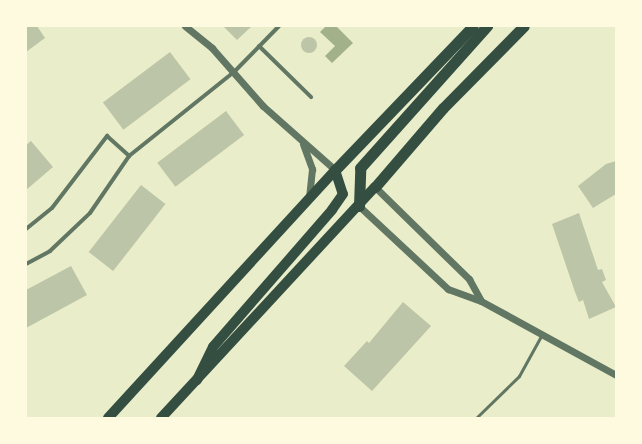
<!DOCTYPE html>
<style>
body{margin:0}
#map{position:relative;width:642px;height:444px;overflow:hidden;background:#e9edc9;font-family:Montserrat,sans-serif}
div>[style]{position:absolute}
.water>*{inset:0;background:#a3b18a}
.building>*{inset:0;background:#bcc5a7;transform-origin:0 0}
.round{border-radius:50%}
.service>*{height:3px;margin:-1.5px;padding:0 1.5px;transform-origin:1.5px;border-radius:1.5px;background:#617663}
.minor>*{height:4px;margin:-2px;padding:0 2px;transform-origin:2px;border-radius:2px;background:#617663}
.tertiary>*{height:7px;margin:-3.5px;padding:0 3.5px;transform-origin:3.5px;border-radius:3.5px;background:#617663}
.trunk>*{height:10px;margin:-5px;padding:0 5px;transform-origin:5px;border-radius:5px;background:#344e41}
.motorway>*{height:11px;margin:-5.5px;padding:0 5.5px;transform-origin:5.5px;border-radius:5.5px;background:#344e41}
span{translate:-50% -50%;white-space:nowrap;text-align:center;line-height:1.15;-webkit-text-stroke:4px #fefae0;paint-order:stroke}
.frame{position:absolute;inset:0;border:27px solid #fefae0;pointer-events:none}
</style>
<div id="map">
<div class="water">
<div style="clip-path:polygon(326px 26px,336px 26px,353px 43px,332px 63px,325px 56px,335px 46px,320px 32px)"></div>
</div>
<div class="building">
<div style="clip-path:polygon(26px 26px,37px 26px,45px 38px,26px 52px)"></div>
<div style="clip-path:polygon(223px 26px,252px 26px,237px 40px)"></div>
<div class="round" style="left:301px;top:37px;width:16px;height:16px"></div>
<div style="left:170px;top:52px;width:34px;height:84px;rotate:53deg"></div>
<div style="left:226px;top:111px;width:30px;height:86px;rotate:53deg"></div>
<div style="clip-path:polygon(31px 141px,53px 167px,26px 190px,26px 145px)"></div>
<div style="clip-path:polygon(616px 161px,616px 194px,593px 208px,578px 186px,606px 164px)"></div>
<div style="left:141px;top:185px;width:31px;height:85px;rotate:38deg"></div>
<div style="clip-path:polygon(579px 213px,598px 270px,602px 269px,606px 280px,602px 282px,616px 307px,589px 319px,583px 300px,579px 302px,575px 292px,552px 224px)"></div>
<div style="clip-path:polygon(71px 266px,87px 295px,26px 328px,26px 290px)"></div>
<div style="clip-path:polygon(403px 302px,431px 326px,372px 391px,344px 366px,367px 341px,369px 343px)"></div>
</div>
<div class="service">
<div style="left:476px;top:418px;width:60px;rotate:-44.3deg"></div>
<div style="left:519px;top:376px;width:46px;rotate:-61.2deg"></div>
</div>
<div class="minor">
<div style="left:259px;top:46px;width:73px;rotate:44.4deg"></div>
<div style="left:26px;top:229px;width:33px;rotate:-39deg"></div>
<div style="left:52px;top:208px;width:91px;rotate:-52.6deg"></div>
<div style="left:107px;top:136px;width:30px;rotate:42deg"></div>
<div style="left:26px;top:264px;width:27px;rotate:-28deg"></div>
<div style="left:50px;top:251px;width:55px;rotate:-43.5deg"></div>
<div style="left:90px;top:213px;width:69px;rotate:-55.6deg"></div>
<div style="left:129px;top:156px;width:136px;rotate:-38.7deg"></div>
<div style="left:235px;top:71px;width:63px;rotate:-45.6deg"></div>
</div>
<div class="tertiary">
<div style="left:185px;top:26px;width:35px;rotate:39deg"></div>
<div style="left:212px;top:48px;width:77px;rotate:48.7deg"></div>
<div style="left:263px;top:106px;width:96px;rotate:41.6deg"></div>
<div style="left:303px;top:144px;width:27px;rotate:70deg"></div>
<div style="left:312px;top:169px;width:28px;rotate:96deg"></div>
<div style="left:375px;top:187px;width:132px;rotate:44.4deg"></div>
<div style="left:469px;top:279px;width:25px;rotate:61deg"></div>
<div style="left:359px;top:206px;width:122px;rotate:43deg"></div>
<div style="left:448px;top:289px;width:35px;rotate:20deg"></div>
<div style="left:481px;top:301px;width:154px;rotate:28.7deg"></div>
</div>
<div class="trunk">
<div style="left:108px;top:418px;width:336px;rotate:-47.5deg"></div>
<div style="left:335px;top:170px;width:25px;rotate:72deg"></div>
<div style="left:343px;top:194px;width:19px;rotate:125deg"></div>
<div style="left:332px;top:210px;width:181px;rotate:131deg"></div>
<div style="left:213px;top:347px;width:37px;rotate:116deg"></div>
<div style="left:161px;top:418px;width:315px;rotate:-47.2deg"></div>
</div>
<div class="motorway">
<div style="left:335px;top:170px;width:199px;rotate:-46.2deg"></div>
<div style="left:375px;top:187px;width:104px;rotate:-49.3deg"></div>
<div style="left:443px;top:108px;width:115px;rotate:-45.4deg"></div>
<div style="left:359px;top:206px;width:38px;rotate:-88deg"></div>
<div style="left:360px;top:168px;width:191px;rotate:-48.2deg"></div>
</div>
<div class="frame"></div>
</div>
